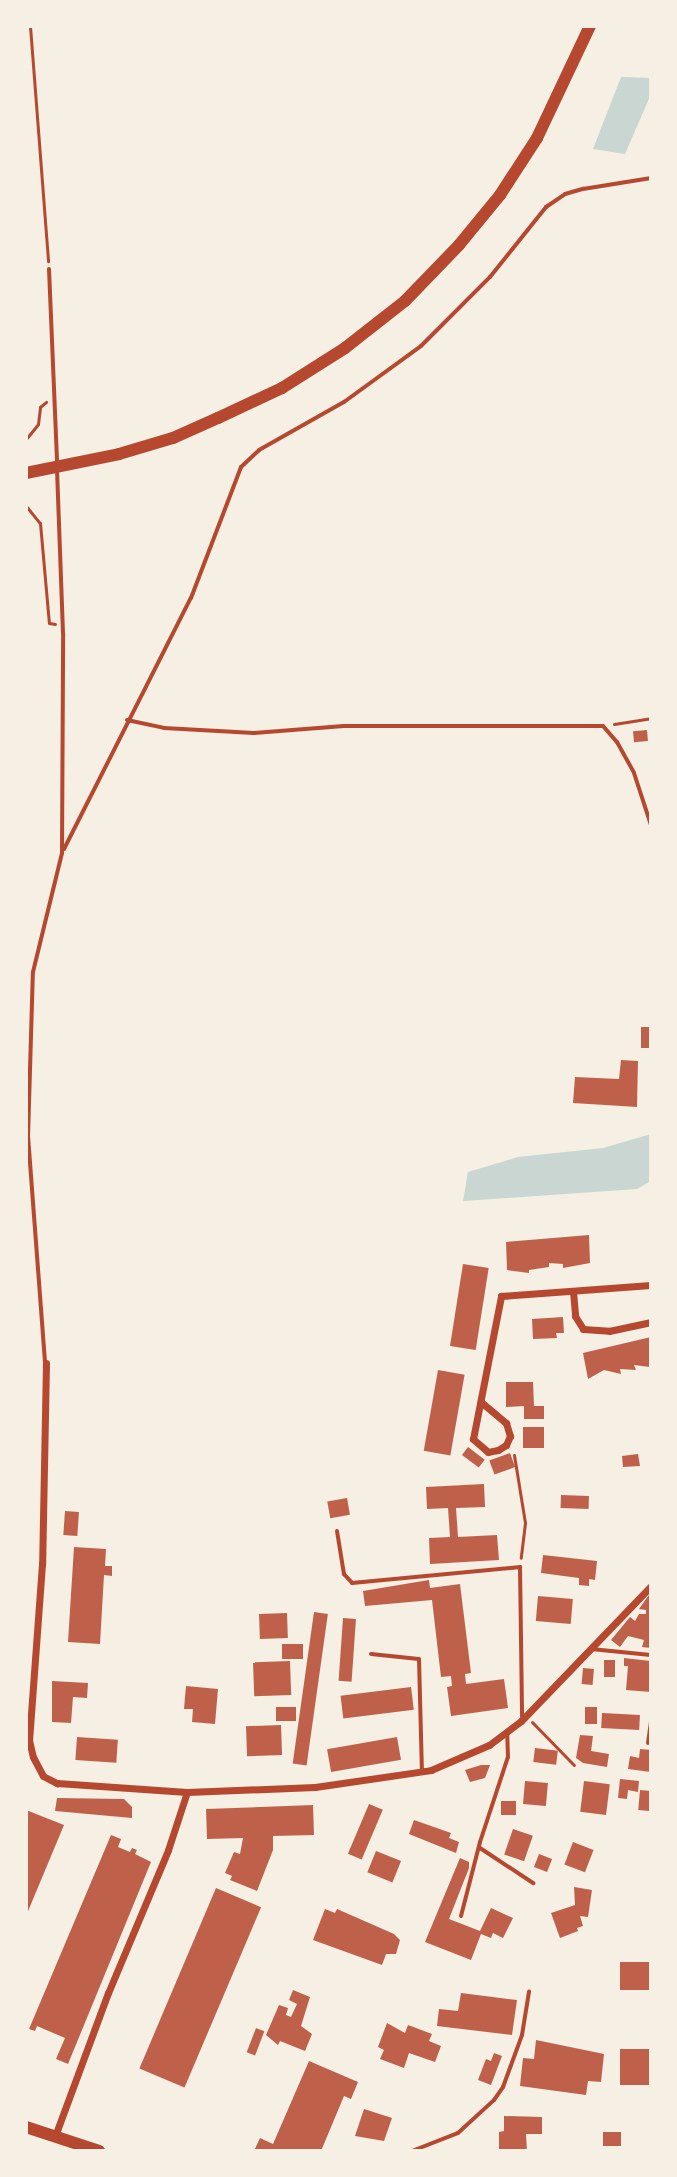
<!DOCTYPE html>
<style>
body{margin:0}
#map{position:relative;width:677px;height:2177px;overflow:hidden;background:#f6efe4;font-family:"Public Sans",sans-serif}
div>[style]{position:absolute}
.water>*{inset:0;background:#c9d6d2}
.building>*{inset:0;background:#bf614a;transform-origin:0 0}
.path>*{height:3px;margin:-1.5px;padding:0 1.5px;transform-origin:1.5px;border-radius:1.5px;background:#b5482f}
.service>*{height:4px;margin:-2px;padding:0 2px;transform-origin:2px;border-radius:2px;background:#b5482f}
.minor>*{height:7px;margin:-3.5px;padding:0 3.5px;transform-origin:3.5px;border-radius:3.5px;background:#b5482f}
.primary>*{height:12px;margin:-6px;padding:0 6px;transform-origin:6px;border-radius:6px;background:#b5482f}
span{translate:-50% -50%;white-space:nowrap;text-align:center;line-height:1.15;-webkit-text-stroke:6px #f6efe4;paint-order:stroke}
.frame{position:absolute;inset:0;border:28px solid #f6efe4;pointer-events:none}
</style>
<div id="map">
<div class="water">
<div style="clip-path:polygon(621px 77px,651px 78px,651px 94px,625px 154px,593px 149px)"></div>
<div style="clip-path:polygon(651px 1134px,651px 1181px,637px 1189px,463px 1201px,468px 1172px,518px 1157px,603px 1148px)"></div>
</div>
<div class="building">
<div style="left:647px;top:730px;width:11px;height:14px;rotate:85deg"></div>
<div style="left:641px;top:1027px;width:10px;height:21px"></div>
<div style="clip-path:polygon(621px 1060px,638px 1061px,637px 1107px,573px 1103px,575px 1077px,619px 1079px)"></div>
<div style="clip-path:polygon(589px 1235px,590px 1263px,563px 1268px,563px 1264px,549px 1263px,549px 1267px,529px 1270px,529px 1273px,507px 1270px,506px 1242px)"></div>
<div style="left:463px;top:1264px;width:26px;height:83px;rotate:9deg"></div>
<div style="clip-path:polygon(563px 1317px,564px 1333px,556px 1333px,557px 1338px,533px 1339px,532px 1319px)"></div>
<div style="clip-path:polygon(651px 1337px,650px 1367px,634px 1365px,636px 1370px,620px 1369px,621px 1374px,604px 1370px,588px 1379px,583px 1353px)"></div>
<div style="left:438px;top:1370px;width:27px;height:82px;rotate:10deg"></div>
<div style="clip-path:polygon(506px 1382px,533px 1382px,534px 1406px,544px 1406px,544px 1419px,524px 1419px,524px 1406px,506px 1407px)"></div>
<div style="left:544px;top:1427px;width:21px;height:21px;rotate:90deg"></div>
<div style="left:468px;top:1447px;width:21px;height:10px;rotate:37deg"></div>
<div style="left:510px;top:1453px;width:15px;height:22px;rotate:70deg"></div>
<div style="clip-path:polygon(638px 1454px,640px 1466px,623px 1467px,622px 1456px)"></div>
<div style="clip-path:polygon(484px 1484px,485px 1507px,456px 1508px,458px 1537px,497px 1535px,499px 1560px,430px 1564px,429px 1538px,450px 1537px,448px 1508px,427px 1509px,426px 1487px)"></div>
<div style="left:561px;top:1495px;width:28px;height:13px;rotate:2deg"></div>
<div style="left:347px;top:1498px;width:17px;height:20px;rotate:80deg"></div>
<div style="left:65px;top:1511px;width:14px;height:24px;rotate:4deg"></div>
<div style="clip-path:polygon(74px 1547px,106px 1549px,105px 1566px,112px 1566px,112px 1576px,104px 1575px,100px 1644px,68px 1642px)"></div>
<div style="clip-path:polygon(543px 1555px,597px 1561px,595px 1580px,589px 1579px,589px 1586px,579px 1585px,579px 1578px,541px 1573px)"></div>
<div style="clip-path:polygon(429px 1580px,430px 1588px,460px 1584px,471px 1673px,465px 1674px,466px 1684px,504px 1679px,508px 1708px,451px 1716px,447px 1687px,452px 1686px,451px 1676px,441px 1677px,432px 1600px,365px 1606px,363px 1591px)"></div>
<div style="clip-path:polygon(651px 1592px,651px 1648px,642px 1647px,644px 1640px,628px 1636px,620px 1647px,611px 1640px,630px 1617px,635px 1621px,639px 1614px,646px 1614px,646px 1610px,639px 1609px)"></div>
<div style="left:538px;top:1596px;width:35px;height:25px;rotate:5deg"></div>
<div style="left:314px;top:1612px;width:14px;height:153px;rotate:8deg"></div>
<div style="left:287px;top:1613px;width:25px;height:28px;rotate:88deg"></div>
<div style="left:343px;top:1618px;width:13px;height:63px;rotate:4deg"></div>
<div style="left:303px;top:1644px;width:15px;height:21px;rotate:90deg"></div>
<div style="clip-path:polygon(624px 1658px,651px 1661px,651px 1692px,626px 1690px,628px 1666px,624px 1666px)"></div>
<div style="left:604px;top:1660px;width:11px;height:17px"></div>
<div style="left:290px;top:1661px;width:34px;height:37px;rotate:88deg"></div>
<div style="left:583px;top:1668px;width:11px;height:16px;rotate:5deg"></div>
<div style="clip-path:polygon(52px 1681px,88px 1683px,87px 1698px,73px 1697px,71px 1723px,52px 1722px)"></div>
<div style="clip-path:polygon(186px 1686px,218px 1689px,215px 1724px,192px 1722px,193px 1709px,184px 1709px)"></div>
<div style="left:411px;top:1687px;width:23px;height:71px;rotate:83deg"></div>
<div style="left:296px;top:1707px;width:14px;height:20px;rotate:90deg"></div>
<div style="left:585px;top:1707px;width:12px;height:17px"></div>
<div style="left:602px;top:1713px;width:38px;height:15px;rotate:3deg"></div>
<div style="left:281px;top:1725px;width:30px;height:35px;rotate:88deg"></div>
<div style="clip-path:polygon(580px 1735px,593px 1736px,591px 1751px,609px 1754px,607px 1767px,583px 1763px,576px 1758px)"></div>
<div style="left:77px;top:1737px;width:41px;height:23px;rotate:4deg"></div>
<div style="left:397px;top:1737px;width:23px;height:71px;rotate:80deg"></div>
<div style="left:535px;top:1748px;width:23px;height:14px;rotate:7deg"></div>
<div style="clip-path:polygon(640px 1749px,651px 1750px,651px 1772px,628px 1769px,630px 1756px,639px 1758px)"></div>
<div style="clip-path:polygon(481px 1765px,490px 1765px,485px 1778px,470px 1782px,465px 1770px)"></div>
<div style="clip-path:polygon(620px 1779px,639px 1781px,638px 1792px,628px 1790px,627px 1799px,618px 1798px)"></div>
<div style="left:525px;top:1781px;width:23px;height:23px;rotate:5deg"></div>
<div style="left:584px;top:1781px;width:26px;height:31px;rotate:7deg"></div>
<div style="left:640px;top:1790px;width:11px;height:20px;rotate:5deg"></div>
<div style="clip-path:polygon(57px 1798px,124px 1799px,132px 1807px,132px 1818px,55px 1811px)"></div>
<div style="left:501px;top:1801px;width:15px;height:14px"></div>
<div style="left:369px;top:1804px;width:15px;height:54px;rotate:23deg"></div>
<div style="clip-path:polygon(313px 1805px,314px 1835px,273px 1836px,273px 1850px,257px 1891px,230px 1880px,232px 1876px,225px 1873px,234px 1852px,240px 1854px,243px 1838px,207px 1839px,206px 1809px)"></div>
<div style="clip-path:polygon(26px 1810px,64px 1825px,26px 1916px)"></div>
<div style="clip-path:polygon(414px 1820px,451px 1833px,449px 1838px,459px 1842px,456px 1853px,409px 1834px)"></div>
<div style="left:513px;top:1829px;width:21px;height:27px;rotate:19deg"></div>
<div style="clip-path:polygon(111px 1835px,121px 1839px,118px 1847px,130px 1852px,132px 1848px,137px 1850px,135px 1854px,151px 1862px,68px 2064px,56px 2059px,65px 2038px,37px 2026px,35px 2031px,29px 2029px)"></div>
<div style="left:573px;top:1842px;width:22px;height:24px;rotate:21deg"></div>
<div style="left:376px;top:1851px;width:27px;height:23px;rotate:22deg"></div>
<div style="left:539px;top:1854px;width:14px;height:14px;rotate:21deg"></div>
<div style="clip-path:polygon(460px 1858px,469px 1862px,469px 1868px,449px 1919px,480px 1931px,491px 1908px,513px 1918px,503px 1938px,493px 1933px,491px 1938px,481px 1934px,471px 1960px,425px 1942px)"></div>
<div style="clip-path:polygon(574px 1887px,592px 1890px,588px 1917px,580px 1916px,583px 1926px,577px 1928px,578px 1931px,560px 1938px,551px 1913px,575px 1905px)"></div>
<div style="left:216px;top:1888px;width:49px;height:196px;rotate:23deg"></div>
<div style="clip-path:polygon(325px 1909px,335px 1913px,337px 1909px,394px 1934px,400px 1940px,396px 1954px,386px 1954px,382px 1965px,313px 1940px)"></div>
<div style="left:620px;top:1962px;width:31px;height:28px"></div>
<div style="clip-path:polygon(293px 1990px,310px 1997px,301px 2026px,312px 2034px,305px 2051px,280px 2041px,278px 2045px,266px 2035px,279px 2005px,288px 2008px,286px 2015px,291px 2017px,297px 2004px,289px 2000px)"></div>
<div style="clip-path:polygon(461px 1993px,517px 2000px,512px 2035px,437px 2026px,439px 2009px,458px 2011px)"></div>
<div style="clip-path:polygon(387px 2023px,405px 2033px,408px 2025px,432px 2034px,429px 2041px,441px 2046px,435px 2062px,409px 2053px,404px 2068px,380px 2059px,384px 2050px,378px 2047px)"></div>
<div style="left:256px;top:2028px;width:9px;height:26px;rotate:21deg"></div>
<div style="clip-path:polygon(536px 2040px,604px 2054px,601px 2082px,588px 2081px,586px 2095px,520px 2086px,523px 2058px,534px 2059px)"></div>
<div style="left:620px;top:2049px;width:30px;height:36px"></div>
<div style="clip-path:polygon(494px 2053px,502px 2056px,491px 2085px,478px 2080px,486px 2059px,491px 2061px)"></div>
<div style="clip-path:polygon(309px 2061px,358px 2082px,351px 2099px,344px 2096px,321px 2151px,254px 2151px,260px 2138px,273px 2144px)"></div>
<div style="clip-path:polygon(364px 2109px,392px 2118px,384px 2141px,355px 2136px)"></div>
<div style="clip-path:polygon(504px 2116px,542px 2117px,542px 2134px,526px 2134px,527px 2151px,499px 2151px,499px 2132px,504px 2131px)"></div>
<div style="left:603px;top:2132px;width:18px;height:14px"></div>
</div>
<div class="path">
<div style="left:30px;top:26px;width:236px;rotate:85.6deg"></div>
<div style="left:26px;top:439px;width:19px;rotate:-51deg"></div>
<div style="left:38px;top:424px;width:17px;rotate:-83deg"></div>
<div style="left:40px;top:407px;width:8px;rotate:-40deg"></div>
<div style="left:26px;top:506px;width:22px;rotate:51deg"></div>
<div style="left:40px;top:523px;width:100px;rotate:84.9deg"></div>
<div style="left:49px;top:623px;width:6px;rotate:9deg"></div>
<div style="left:614px;top:724px;width:37px;rotate:-9deg"></div>
<div style="left:514px;top:1455px;width:69px;rotate:80.8deg"></div>
<div style="left:525px;top:1523px;width:35px;rotate:97deg"></div>
<div style="left:532px;top:1722px;width:60px;rotate:45.7deg"></div>
</div>
<div class="service">
<div style="left:49px;top:269px;width:193px;rotate:87.6deg"></div>
<div style="left:127px;top:720px;width:38px;rotate:12deg"></div>
<div style="left:164px;top:728px;width:90px;rotate:3.2deg"></div>
<div style="left:254px;top:733px;width:90px;rotate:-4.4deg"></div>
<div style="left:344px;top:726px;width:259px"></div>
<div style="left:603px;top:726px;width:21px;rotate:49deg"></div>
<div style="left:617px;top:742px;width:35px;rotate:61deg"></div>
<div style="left:634px;top:773px;width:55px;rotate:71.9deg"></div>
<div style="left:64px;top:849px;width:281px;rotate:-63.2deg"></div>
<div style="left:191px;top:598px;width:140px;rotate:-69.1deg"></div>
<div style="left:241px;top:467px;width:25px;rotate:-43deg"></div>
<div style="left:259px;top:450px;width:98px;rotate:-29.5deg"></div>
<div style="left:344px;top:402px;width:95px;rotate:-36deg"></div>
<div style="left:421px;top:346px;width:98px;rotate:-45deg"></div>
<div style="left:490px;top:277px;width:90px;rotate:-51.3deg"></div>
<div style="left:546px;top:207px;width:23px;rotate:-34deg"></div>
<div style="left:565px;top:194px;width:19px;rotate:-16deg"></div>
<div style="left:583px;top:189px;width:69px;rotate:-9.2deg"></div>
<div style="left:45px;top:1362px;width:226px;rotate:-94.3deg"></div>
<div style="left:28px;top:1137px;width:165px;rotate:-88.3deg"></div>
<div style="left:33px;top:972px;width:122px;rotate:-76.3deg"></div>
<div style="left:62px;top:853px;width:220px;rotate:-89.7deg"></div>
<div style="left:63px;top:633px;width:162px;rotate:-92.1deg"></div>
<div style="left:337px;top:1531px;width:44px;rotate:80.8deg"></div>
<div style="left:344px;top:1574px;width:12px;rotate:48deg"></div>
<div style="left:352px;top:1583px;width:169px;rotate:-5.4deg"></div>
<div style="left:520px;top:1567px;width:150px;rotate:89.2deg"></div>
<div style="left:591px;top:1649px;width:60px;rotate:5.7deg"></div>
<div style="left:371px;top:1654px;width:48px;rotate:5.9deg"></div>
<div style="left:419px;top:1659px;width:111px;rotate:88.5deg"></div>
<div style="left:648px;top:1743px;width:22px;rotate:-82deg"></div>
<div style="left:480px;top:1848px;width:64px;rotate:33.4deg"></div>
<div style="left:461px;top:1916px;width:76px;rotate:-75.6deg"></div>
<div style="left:480px;top:1842px;width:89px;rotate:-71.8deg"></div>
<div style="left:508px;top:1757px;width:25px;rotate:-92deg"></div>
<div style="left:412px;top:2151px;width:49px;rotate:-21.4deg"></div>
<div style="left:458px;top:2133px;width:49px;rotate:-42.5deg"></div>
<div style="left:494px;top:2100px;width:16px;rotate:-55deg"></div>
<div style="left:503px;top:2087px;width:55px;rotate:-69.9deg"></div>
<div style="left:522px;top:2035px;width:44px;rotate:-80.8deg"></div>
</div>
<div class="minor">
<div style="left:573px;top:1291px;width:25px;rotate:85deg"></div>
<div style="left:575px;top:1316px;width:15px;rotate:58deg"></div>
<div style="left:583px;top:1329px;width:26px;rotate:4deg"></div>
<div style="left:609px;top:1331px;width:43px;rotate:-12.1deg"></div>
<div style="left:46px;top:1363px;width:201px;rotate:91.1deg"></div>
<div style="left:42px;top:1564px;width:176px;rotate:94.2deg"></div>
<div style="left:29px;top:1740px;width:17px;rotate:77deg"></div>
<div style="left:33px;top:1757px;width:21px;rotate:62deg"></div>
<div style="left:43px;top:1776px;width:16px;rotate:27deg"></div>
<div style="left:57px;top:1783px;width:130px;rotate:4deg"></div>
<div style="left:187px;top:1792px;width:128px;rotate:-2.2deg"></div>
<div style="left:315px;top:1787px;width:117px;rotate:-8.3deg"></div>
<div style="left:431px;top:1770px;width:63px;rotate:-23.3deg"></div>
<div style="left:489px;top:1745px;width:40px;rotate:-37deg"></div>
<div style="left:521px;top:1721px;width:187px;rotate:-46.1deg"></div>
<div style="left:481px;top:1402px;width:33px;rotate:40deg"></div>
<div style="left:506px;top:1423px;width:14px;rotate:73deg"></div>
<div style="left:510px;top:1436px;width:10px;rotate:114deg"></div>
<div style="left:506px;top:1445px;width:9px;rotate:148deg"></div>
<div style="left:498px;top:1450px;width:10px;rotate:169deg"></div>
<div style="left:488px;top:1452px;width:20px;rotate:-139deg"></div>
<div style="left:473px;top:1439px;width:146px;rotate:-78.9deg"></div>
<div style="left:501px;top:1296px;width:150px;rotate:-4.2deg"></div>
<div style="left:55px;top:2136px;width:153px;rotate:-69.7deg"></div>
<div style="left:108px;top:1993px;width:155px;rotate:-67.2deg"></div>
<div style="left:168px;top:1850px;width:61px;rotate:-71.9deg"></div>
</div>
<div class="primary">
<div style="left:26px;top:473px;width:95px;rotate:-11.5deg"></div>
<div style="left:119px;top:454px;width:56px;rotate:-16.5deg"></div>
<div style="left:173px;top:438px;width:49px;rotate:-24deg"></div>
<div style="left:218px;top:418px;width:71px;rotate:-25.1deg"></div>
<div style="left:282px;top:388px;width:75px;rotate:-32.4deg"></div>
<div style="left:345px;top:348px;width:76px;rotate:-38.1deg"></div>
<div style="left:405px;top:301px;width:78px;rotate:-46deg"></div>
<div style="left:459px;top:245px;width:65px;rotate:-50.6deg"></div>
<div style="left:500px;top:195px;width:68px;rotate:-57deg"></div>
<div style="left:537px;top:138px;width:124px;rotate:-64.7deg"></div>
<div style="left:26px;top:2127px;width:77px;rotate:18.2deg"></div>
</div>
<div class="frame"></div>
</div>
